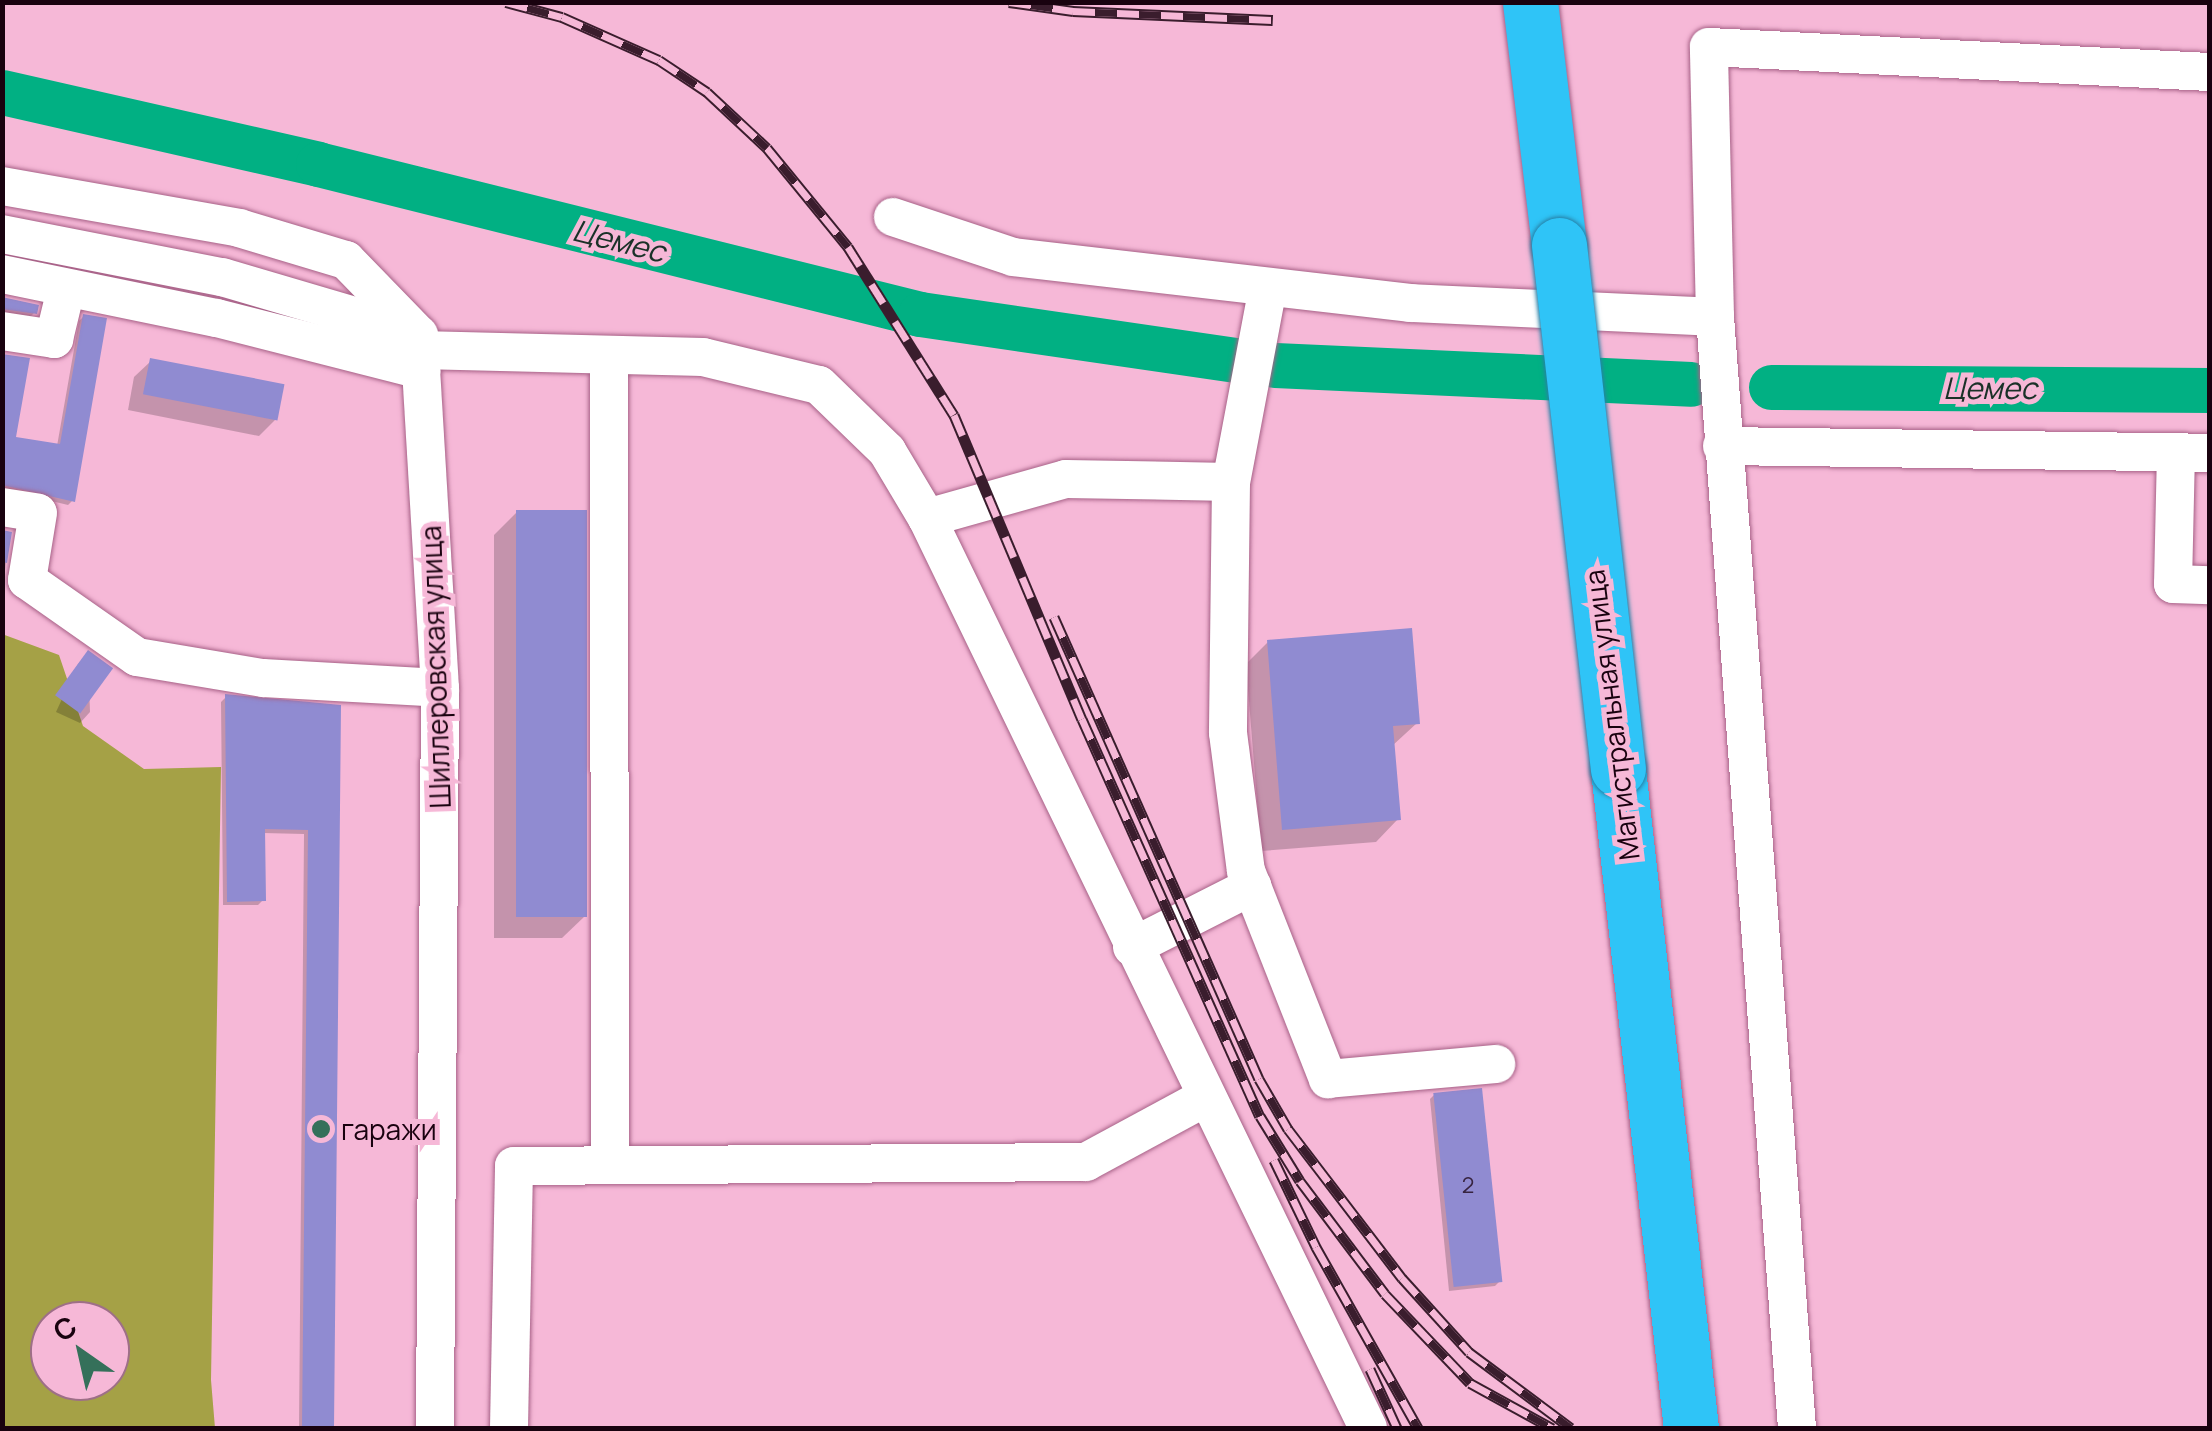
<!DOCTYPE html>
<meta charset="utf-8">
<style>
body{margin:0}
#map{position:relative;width:2212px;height:1431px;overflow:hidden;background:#f6b8d7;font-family:Manrope,sans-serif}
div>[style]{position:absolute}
.green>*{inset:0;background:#a5a146}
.shadow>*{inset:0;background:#0003}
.river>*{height:45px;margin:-22.5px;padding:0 22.5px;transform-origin:22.5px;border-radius:22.5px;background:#01b083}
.building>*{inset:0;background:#908bd1;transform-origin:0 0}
.roads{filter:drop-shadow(0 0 2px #a76187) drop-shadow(0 0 2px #a76187)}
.minor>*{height:38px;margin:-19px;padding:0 19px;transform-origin:19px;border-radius:19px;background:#fff}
.highway>*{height:55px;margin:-27.5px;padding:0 27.5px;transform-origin:27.5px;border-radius:27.5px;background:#2fc4f7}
.rail>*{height:11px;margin-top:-5.5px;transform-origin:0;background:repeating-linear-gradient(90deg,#f6b8d7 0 22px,#3a1d2d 0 44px);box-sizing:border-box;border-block:2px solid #3a1d2d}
.bridges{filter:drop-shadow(0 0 2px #2780a6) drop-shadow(0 0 2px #2780a6)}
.highway-bridge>*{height:55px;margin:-27.5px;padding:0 27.5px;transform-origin:27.5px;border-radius:27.5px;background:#2fc4f7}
.dots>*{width:28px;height:28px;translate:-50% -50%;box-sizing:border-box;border:5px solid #f6b8d7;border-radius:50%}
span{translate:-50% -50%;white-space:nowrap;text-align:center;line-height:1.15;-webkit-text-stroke:10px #f6b8d7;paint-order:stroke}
.number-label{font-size:22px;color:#372440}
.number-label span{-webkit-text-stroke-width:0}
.street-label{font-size:28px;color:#19020f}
.poi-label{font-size:28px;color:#19020f}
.left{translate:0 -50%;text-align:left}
.water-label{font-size:30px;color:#1a3128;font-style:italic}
.frame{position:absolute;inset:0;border:5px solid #19020f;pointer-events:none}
.north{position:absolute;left:30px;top:1301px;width:100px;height:100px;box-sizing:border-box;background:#f6b8d7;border:2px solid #9e6f87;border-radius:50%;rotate:326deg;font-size:28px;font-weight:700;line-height:40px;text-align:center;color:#19020f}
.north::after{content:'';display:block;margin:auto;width:35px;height:45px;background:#35705a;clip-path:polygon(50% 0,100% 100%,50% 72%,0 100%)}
</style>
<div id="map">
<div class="green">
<div style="clip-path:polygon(evenodd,2px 634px,59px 655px,83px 726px,144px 769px,221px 767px,211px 1380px,215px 1428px,3px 1428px,2px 634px,50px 1321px,110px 1321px,110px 1381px,50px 1381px,50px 1321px)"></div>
</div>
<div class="shadow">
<div style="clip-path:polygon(2px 300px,35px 312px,30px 317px,2px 313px)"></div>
<div style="clip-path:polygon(84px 316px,73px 500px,68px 505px,2px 489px,2px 356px,13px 439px,57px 446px,79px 321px)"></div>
<div style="clip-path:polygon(151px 361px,276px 419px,259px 436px,128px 410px,134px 377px)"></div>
<div style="clip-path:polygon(517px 512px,585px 916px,562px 938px,494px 938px,494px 535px)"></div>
<div style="clip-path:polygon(2px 531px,9px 533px,2px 599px)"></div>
<div style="clip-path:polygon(1268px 642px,1417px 723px,1392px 746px,1398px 819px,1376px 842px,1261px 851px,1246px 664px)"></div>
<div style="clip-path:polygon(88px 654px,90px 712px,80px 723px,56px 712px,78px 664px)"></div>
<div style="clip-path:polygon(226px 697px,339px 707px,332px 1428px,299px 1428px,304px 834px,263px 833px,263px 900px,258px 905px,223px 905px,221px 702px)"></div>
<div style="clip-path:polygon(1434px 1095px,1500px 1281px,1495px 1286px,1449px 1291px,1430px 1099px)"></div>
</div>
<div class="river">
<div style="left:2px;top:92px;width:324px;rotate:12.8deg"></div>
<div style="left:318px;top:164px;width:620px;rotate:13.99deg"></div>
<div style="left:920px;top:314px;width:324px;rotate:8.3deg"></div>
<div style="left:1275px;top:365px;width:416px;rotate:2.6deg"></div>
<div style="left:1771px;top:387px;width:439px;rotate:0.4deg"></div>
</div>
<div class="building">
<div style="clip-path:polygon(2px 297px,39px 305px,37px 314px,2px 309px)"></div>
<div style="clip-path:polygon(83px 314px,107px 318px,75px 502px,2px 485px,2px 354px,30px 358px,16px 437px,60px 444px)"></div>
<div style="left:150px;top:358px;width:137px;height:37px;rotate:11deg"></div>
<div style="left:516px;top:510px;width:71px;height:407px"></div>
<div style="clip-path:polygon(2px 530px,12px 532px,7px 563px,2px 562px)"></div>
<div style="clip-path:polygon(1412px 628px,1420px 724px,1393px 726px,1401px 820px,1282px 830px,1267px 640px)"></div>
<div style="left:88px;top:650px;width:31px;height:56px;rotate:36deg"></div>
<div style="clip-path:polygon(225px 694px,341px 705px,334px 1428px,302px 1428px,308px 830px,265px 829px,266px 901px,227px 902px)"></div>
<div style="left:1482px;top:1088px;width:195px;height:49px;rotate:84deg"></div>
</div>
<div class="roads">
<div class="minor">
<div style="left:2px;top:186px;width:241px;rotate:10deg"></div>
<div style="left:239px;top:228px;width:112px;rotate:16.7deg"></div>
<div style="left:346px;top:260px;width:102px;rotate:45.8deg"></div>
<div style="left:893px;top:217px;width:126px;rotate:18.4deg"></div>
<div style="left:1013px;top:257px;width:400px;rotate:6.6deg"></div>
<div style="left:1410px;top:303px;width:305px;rotate:2.6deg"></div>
<div style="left:1715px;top:317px;width:270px;rotate:-91.3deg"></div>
<div style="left:1709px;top:47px;width:502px;rotate:2.86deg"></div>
<div style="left:2px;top:234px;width:224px;rotate:11.1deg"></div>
<div style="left:222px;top:277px;width:205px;rotate:16.4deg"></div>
<div style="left:419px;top:335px;width:354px;rotate:86.6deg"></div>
<div style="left:440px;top:688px;width:740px;rotate:90.39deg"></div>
<div style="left:2px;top:274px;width:219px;rotate:11.6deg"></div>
<div style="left:217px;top:318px;width:211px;rotate:14.3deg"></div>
<div style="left:1268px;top:287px;width:198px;rotate:100.7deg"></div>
<div style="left:1231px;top:482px;width:251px;rotate:90.7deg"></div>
<div style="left:1228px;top:733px;width:139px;rotate:82.6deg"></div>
<div style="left:1246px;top:871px;width:224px;rotate:68.5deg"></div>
<div style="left:1328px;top:1079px;width:169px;rotate:-5.1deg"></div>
<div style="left:1715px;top:317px;width:1114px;rotate:85.78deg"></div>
<div style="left:2px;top:331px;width:53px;rotate:8.7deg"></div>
<div style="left:54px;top:339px;width:51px;rotate:-76.5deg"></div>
<div style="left:420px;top:350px;width:283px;rotate:1.4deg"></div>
<div style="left:703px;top:357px;width:119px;rotate:13.6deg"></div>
<div style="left:819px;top:385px;width:95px;rotate:44.1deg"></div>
<div style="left:887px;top:451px;width:78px;rotate:59.2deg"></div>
<div style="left:927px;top:518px;width:1011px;rotate:64.14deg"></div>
<div style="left:609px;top:355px;width:810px;rotate:89.93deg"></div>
<div style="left:1722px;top:446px;width:488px;rotate:0.8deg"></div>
<div style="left:2176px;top:452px;width:132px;rotate:91.3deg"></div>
<div style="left:2173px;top:584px;width:37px;rotate:2deg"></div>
<div style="left:2px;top:507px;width:36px;rotate:9deg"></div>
<div style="left:38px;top:513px;width:68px;rotate:99.3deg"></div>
<div style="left:27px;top:580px;width:134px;rotate:35deg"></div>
<div style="left:137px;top:657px;width:128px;rotate:9.5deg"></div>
<div style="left:263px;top:678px;width:177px;rotate:3.2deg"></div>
<div style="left:927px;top:518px;width:144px;rotate:-15.7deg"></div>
<div style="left:1066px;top:479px;width:165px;rotate:1deg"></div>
<div style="left:1132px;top:947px;width:135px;rotate:-26.9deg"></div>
<div style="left:509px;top:1428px;width:262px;rotate:-88.9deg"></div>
<div style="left:514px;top:1166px;width:572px;rotate:-0.4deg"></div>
<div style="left:1086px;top:1162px;width:136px;rotate:-28.4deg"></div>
</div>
<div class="highway">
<div style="left:1530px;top:2px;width:245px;rotate:83.2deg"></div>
<div style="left:1618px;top:769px;width:663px;rotate:83.68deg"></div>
</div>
</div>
<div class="rail">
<div style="left:506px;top:2px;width:58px;rotate:15deg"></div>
<div style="left:562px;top:17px;width:106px;rotate:23.9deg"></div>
<div style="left:659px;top:60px;width:58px;rotate:33.7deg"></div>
<div style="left:707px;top:92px;width:82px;rotate:43deg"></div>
<div style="left:767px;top:148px;width:128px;rotate:50.7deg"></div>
<div style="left:848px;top:247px;width:199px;rotate:57.8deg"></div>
<div style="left:954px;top:415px;width:330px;rotate:67.2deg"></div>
<div style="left:1082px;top:719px;width:435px;rotate:65.9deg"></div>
<div style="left:1260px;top:1116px;width:76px;rotate:58.4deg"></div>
<div style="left:1300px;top:1181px;width:141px;rotate:53deg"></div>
<div style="left:1385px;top:1294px;width:123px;rotate:46.3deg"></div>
<div style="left:1470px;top:1383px;width:94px;rotate:28.8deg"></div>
<div style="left:1009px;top:2px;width:65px;rotate:8deg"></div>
<div style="left:1073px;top:11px;width:200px;rotate:2.6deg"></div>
<div style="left:1054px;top:617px;width:505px;rotate:66.07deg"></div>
<div style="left:1259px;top:1079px;width:58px;rotate:59.9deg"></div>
<div style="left:1288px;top:1129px;width:188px;rotate:52.6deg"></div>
<div style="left:1402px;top:1278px;width:100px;rotate:47.8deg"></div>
<div style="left:1469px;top:1352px;width:127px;rotate:36.7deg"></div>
<div style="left:1274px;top:1160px;width:97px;rotate:64.2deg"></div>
<div style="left:1316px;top:1247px;width:208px;rotate:60.6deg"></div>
<div style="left:1370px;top:1369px;width:65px;rotate:65.4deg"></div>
</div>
<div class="bridges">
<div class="highway-bridge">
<div style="left:1559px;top:245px;width:527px;rotate:83.58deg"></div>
</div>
</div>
<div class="dots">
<div style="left:321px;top:1129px;background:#35705a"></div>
</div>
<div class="number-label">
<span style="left:1468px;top:1186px">2</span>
</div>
<div class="street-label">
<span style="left:435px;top:667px;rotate:-92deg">Шиллеровская улица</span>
<span style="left:1611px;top:715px;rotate:-97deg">Магистральная улица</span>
</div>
<div class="poi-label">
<span class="left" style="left:341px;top:1129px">гаражи</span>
</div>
<div class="water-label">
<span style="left:619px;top:241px;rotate:14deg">Цемес</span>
<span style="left:1990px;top:388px">Цемес</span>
</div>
<div class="frame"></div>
<div class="north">С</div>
</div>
